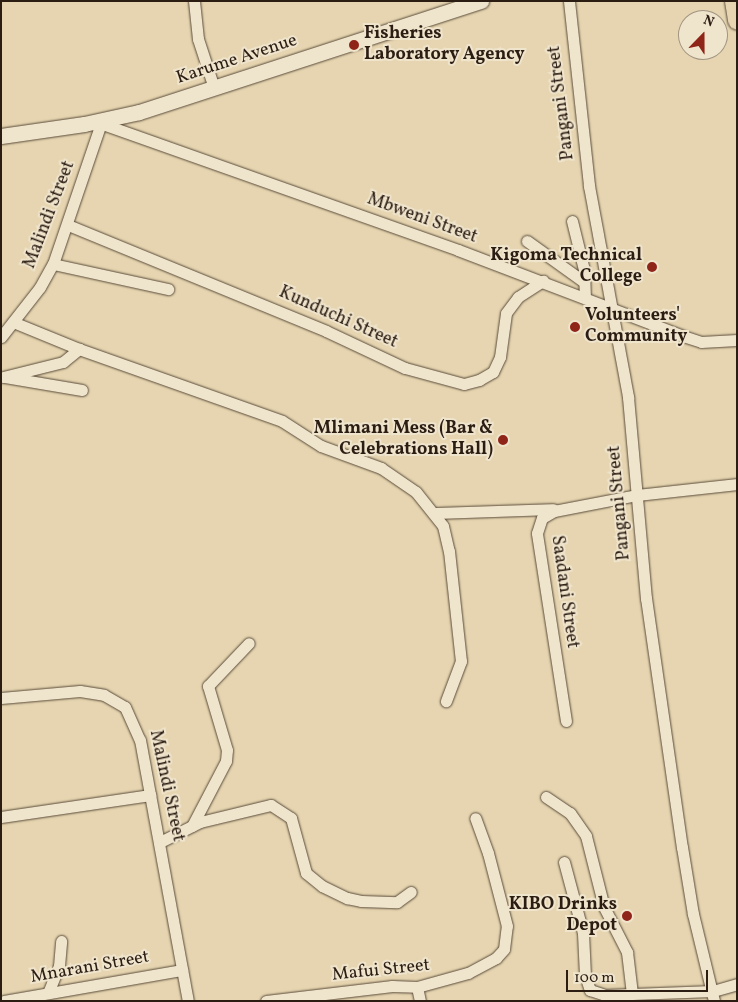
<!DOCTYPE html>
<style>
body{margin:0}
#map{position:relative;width:738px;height:1002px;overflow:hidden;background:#e6d5b0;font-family:Vollkorn,serif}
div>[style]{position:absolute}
.roads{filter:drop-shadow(0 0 1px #5a4b3a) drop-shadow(0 0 1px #5a4b3a)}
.street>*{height:11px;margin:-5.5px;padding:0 5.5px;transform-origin:5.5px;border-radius:5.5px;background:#efe4cc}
.secondary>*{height:15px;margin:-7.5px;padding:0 7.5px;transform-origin:7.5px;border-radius:7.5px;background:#efe4cc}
.primary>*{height:18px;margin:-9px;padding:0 9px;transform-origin:9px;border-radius:9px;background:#e6d5b0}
.dots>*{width:14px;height:14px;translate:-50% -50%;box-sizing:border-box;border:2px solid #efe4cc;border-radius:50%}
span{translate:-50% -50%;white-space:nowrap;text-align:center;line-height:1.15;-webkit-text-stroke:4px #efe4cc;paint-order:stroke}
.poi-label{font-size:18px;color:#2c1d13;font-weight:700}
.left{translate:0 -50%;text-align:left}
.right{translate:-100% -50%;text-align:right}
.street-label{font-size:18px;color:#2c1d13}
.frame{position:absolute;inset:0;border:2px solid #2c1d13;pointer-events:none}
.north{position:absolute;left:678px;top:10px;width:50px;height:50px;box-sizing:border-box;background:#efe4cc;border:1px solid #a19482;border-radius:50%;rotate:22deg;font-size:14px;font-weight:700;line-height:20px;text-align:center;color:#2c1d13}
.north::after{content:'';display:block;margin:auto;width:18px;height:22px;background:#8f2418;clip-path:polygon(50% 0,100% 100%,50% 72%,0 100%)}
.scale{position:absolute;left:566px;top:970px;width:142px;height:22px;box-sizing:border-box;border:2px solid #2c1d13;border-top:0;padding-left:6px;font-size:15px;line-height:18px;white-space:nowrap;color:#2c1d13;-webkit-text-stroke:4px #efe4cc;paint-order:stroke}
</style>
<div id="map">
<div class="roads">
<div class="street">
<div style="left:194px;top:1px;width:38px;rotate:84deg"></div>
<div style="left:198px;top:39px;width:52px;rotate:71.9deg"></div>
<div style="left:569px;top:1px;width:186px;rotate:83.8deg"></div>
<div style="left:589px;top:186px;width:215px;rotate:79.5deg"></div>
<div style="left:628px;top:397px;width:202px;rotate:84.9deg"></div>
<div style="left:646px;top:598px;width:252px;rotate:81.8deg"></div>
<div style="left:682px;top:847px;width:68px;rotate:80.7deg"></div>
<div style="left:693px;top:914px;width:89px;rotate:76.4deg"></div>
<div style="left:97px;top:122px;width:383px;rotate:19.5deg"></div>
<div style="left:458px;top:250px;width:241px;rotate:20.9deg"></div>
<div style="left:683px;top:336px;width:19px;rotate:18deg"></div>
<div style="left:701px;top:342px;width:36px;rotate:-3deg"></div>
<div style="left:572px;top:221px;width:50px;rotate:76.2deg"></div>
<div style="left:584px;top:270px;width:27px;rotate:88deg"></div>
<div style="left:68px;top:225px;width:279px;rotate:22.3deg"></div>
<div style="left:326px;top:331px;width:87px;rotate:25.1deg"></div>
<div style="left:405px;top:368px;width:61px;rotate:15.2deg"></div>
<div style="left:464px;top:384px;width:16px;rotate:-15deg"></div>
<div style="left:479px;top:380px;width:16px;rotate:-30deg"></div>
<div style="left:493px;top:372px;width:17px;rotate:-65deg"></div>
<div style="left:500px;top:357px;width:44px;rotate:-82.2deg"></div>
<div style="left:506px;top:313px;width:20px;rotate:-53deg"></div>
<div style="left:518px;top:297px;width:30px;rotate:-33deg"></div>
<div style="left:527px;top:241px;width:70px;rotate:35.7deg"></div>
<div style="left:53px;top:264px;width:118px;rotate:12.3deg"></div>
<div style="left:13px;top:322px;width:71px;rotate:22.2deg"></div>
<div style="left:79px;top:349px;width:215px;rotate:19.5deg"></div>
<div style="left:282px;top:421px;width:46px;rotate:32.7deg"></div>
<div style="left:321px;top:446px;width:64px;rotate:20.1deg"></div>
<div style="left:381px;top:468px;width:42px;rotate:34.4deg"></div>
<div style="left:416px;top:492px;width:43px;rotate:51.5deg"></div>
<div style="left:443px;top:526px;width:26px;rotate:77deg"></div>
<div style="left:449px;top:551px;width:111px;rotate:83.8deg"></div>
<div style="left:461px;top:661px;width:43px;rotate:110.6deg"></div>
<div style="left:1px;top:337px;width:63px;rotate:-52deg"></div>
<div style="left:40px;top:287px;width:26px;rotate:-61deg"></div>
<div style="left:53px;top:264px;width:149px;rotate:-71.2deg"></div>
<div style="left:3px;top:377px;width:62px;rotate:-14deg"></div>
<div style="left:63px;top:362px;width:21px;rotate:-39deg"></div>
<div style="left:5px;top:377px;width:78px;rotate:9.6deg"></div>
<div style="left:434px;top:513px;width:119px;rotate:-1.9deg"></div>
<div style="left:1px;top:698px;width:79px;rotate:-5.1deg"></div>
<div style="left:80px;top:691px;width:24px;rotate:9deg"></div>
<div style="left:104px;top:695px;width:24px;rotate:30deg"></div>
<div style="left:125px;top:707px;width:36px;rotate:66deg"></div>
<div style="left:140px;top:740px;width:265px;rotate:79.6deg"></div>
<div style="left:566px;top:721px;width:190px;rotate:-98.8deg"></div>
<div style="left:537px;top:533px;width:16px;rotate:-72deg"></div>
<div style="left:542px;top:518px;width:14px;rotate:-30deg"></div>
<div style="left:554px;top:511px;width:85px;rotate:-10.9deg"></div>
<div style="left:637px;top:495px;width:101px;rotate:-6.3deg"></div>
<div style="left:546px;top:797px;width:29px;rotate:34deg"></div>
<div style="left:570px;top:813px;width:28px;rotate:55deg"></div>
<div style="left:586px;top:836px;width:73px;rotate:75.8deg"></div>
<div style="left:604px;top:907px;width:51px;rotate:62.9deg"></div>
<div style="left:627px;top:952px;width:42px;rotate:83.2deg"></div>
<div style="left:1px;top:817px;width:151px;rotate:-8.4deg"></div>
<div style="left:192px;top:826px;width:73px;rotate:-62.4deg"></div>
<div style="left:226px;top:761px;width:11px;rotate:-85deg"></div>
<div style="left:227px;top:750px;width:67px;rotate:-106.5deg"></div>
<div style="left:208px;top:686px;width:59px;rotate:-46.4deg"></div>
<div style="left:160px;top:842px;width:45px;rotate:-26.6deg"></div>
<div style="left:200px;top:822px;width:73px;rotate:-13.5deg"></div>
<div style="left:271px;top:805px;width:24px;rotate:33deg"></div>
<div style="left:291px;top:818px;width:57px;rotate:74.7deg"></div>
<div style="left:306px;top:873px;width:21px;rotate:39deg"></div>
<div style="left:322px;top:886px;width:28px;rotate:26deg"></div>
<div style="left:347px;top:898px;width:14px;rotate:12deg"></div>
<div style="left:361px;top:901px;width:36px;rotate:2deg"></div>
<div style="left:397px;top:902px;width:17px;rotate:-36deg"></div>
<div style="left:564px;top:862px;width:73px;rotate:75deg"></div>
<div style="left:583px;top:933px;width:42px;rotate:87.3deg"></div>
<div style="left:585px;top:975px;width:16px;rotate:72deg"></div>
<div style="left:590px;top:990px;width:16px;rotate:18deg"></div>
<div style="left:605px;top:995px;width:108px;rotate:-2.1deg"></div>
<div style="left:713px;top:991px;width:25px;rotate:-16deg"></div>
<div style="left:417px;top:987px;width:14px;rotate:78deg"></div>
<div style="left:48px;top:993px;width:29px;rotate:-68deg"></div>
<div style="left:59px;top:966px;width:25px;rotate:-85deg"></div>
<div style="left:4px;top:1001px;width:181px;rotate:-9.9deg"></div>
<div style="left:266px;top:1001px;width:127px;rotate:-6.8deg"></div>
<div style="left:392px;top:986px;width:25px;rotate:2deg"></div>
<div style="left:417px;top:987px;width:53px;rotate:-15.4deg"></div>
<div style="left:468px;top:973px;width:32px;rotate:-28deg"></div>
<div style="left:496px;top:958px;width:12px;rotate:-48deg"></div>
<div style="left:504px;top:949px;width:23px;rotate:-83deg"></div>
<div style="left:507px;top:926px;width:75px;rotate:-104.6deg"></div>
<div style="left:488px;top:853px;width:37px;rotate:-110deg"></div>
</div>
<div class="secondary">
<div style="left:1px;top:136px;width:84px;rotate:-8.2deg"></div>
<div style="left:84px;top:124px;width:56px;rotate:-12.3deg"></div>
<div style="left:139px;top:112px;width:360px;rotate:-18deg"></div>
</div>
<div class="primary">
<div style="left:734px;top:1px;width:20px;rotate:81deg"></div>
</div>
</div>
<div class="dots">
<div style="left:354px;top:45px;background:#8f2418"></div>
<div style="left:652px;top:267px;background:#8f2418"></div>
<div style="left:575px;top:327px;background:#8f2418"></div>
<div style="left:503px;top:440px;background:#8f2418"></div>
<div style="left:627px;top:916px;background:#8f2418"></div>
</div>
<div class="poi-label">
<span class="left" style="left:364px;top:45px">Fisheries<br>Laboratory Agency</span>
<span class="right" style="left:642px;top:267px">Kigoma Technical<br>College</span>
<span class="left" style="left:585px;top:327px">Volunteers'<br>Community</span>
<span class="right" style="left:493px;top:440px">Mlimani Mess (Bar &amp;<br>Celebrations Hall)</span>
<span class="right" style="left:617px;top:916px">KIBO Drinks<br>Depot</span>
</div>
<div class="street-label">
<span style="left:237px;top:60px;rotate:-18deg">Karume Avenue</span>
<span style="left:562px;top:103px;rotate:-97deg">Pangani Street</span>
<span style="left:50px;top:215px;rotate:-69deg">Malindi Street</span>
<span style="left:422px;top:219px;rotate:20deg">Mbweni Street</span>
<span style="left:338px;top:318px;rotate:24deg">Kunduchi Street</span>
<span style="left:620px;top:503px;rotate:-95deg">Pangani Street</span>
<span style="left:564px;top:592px;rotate:82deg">Saadani Street</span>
<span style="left:166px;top:786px;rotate:78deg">Malindi Street</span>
<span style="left:90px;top:968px;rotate:-10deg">Mnarani Street</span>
<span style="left:381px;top:971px;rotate:-6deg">Mafui Street</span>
</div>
<div class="frame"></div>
<div class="north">N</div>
<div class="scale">100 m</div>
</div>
